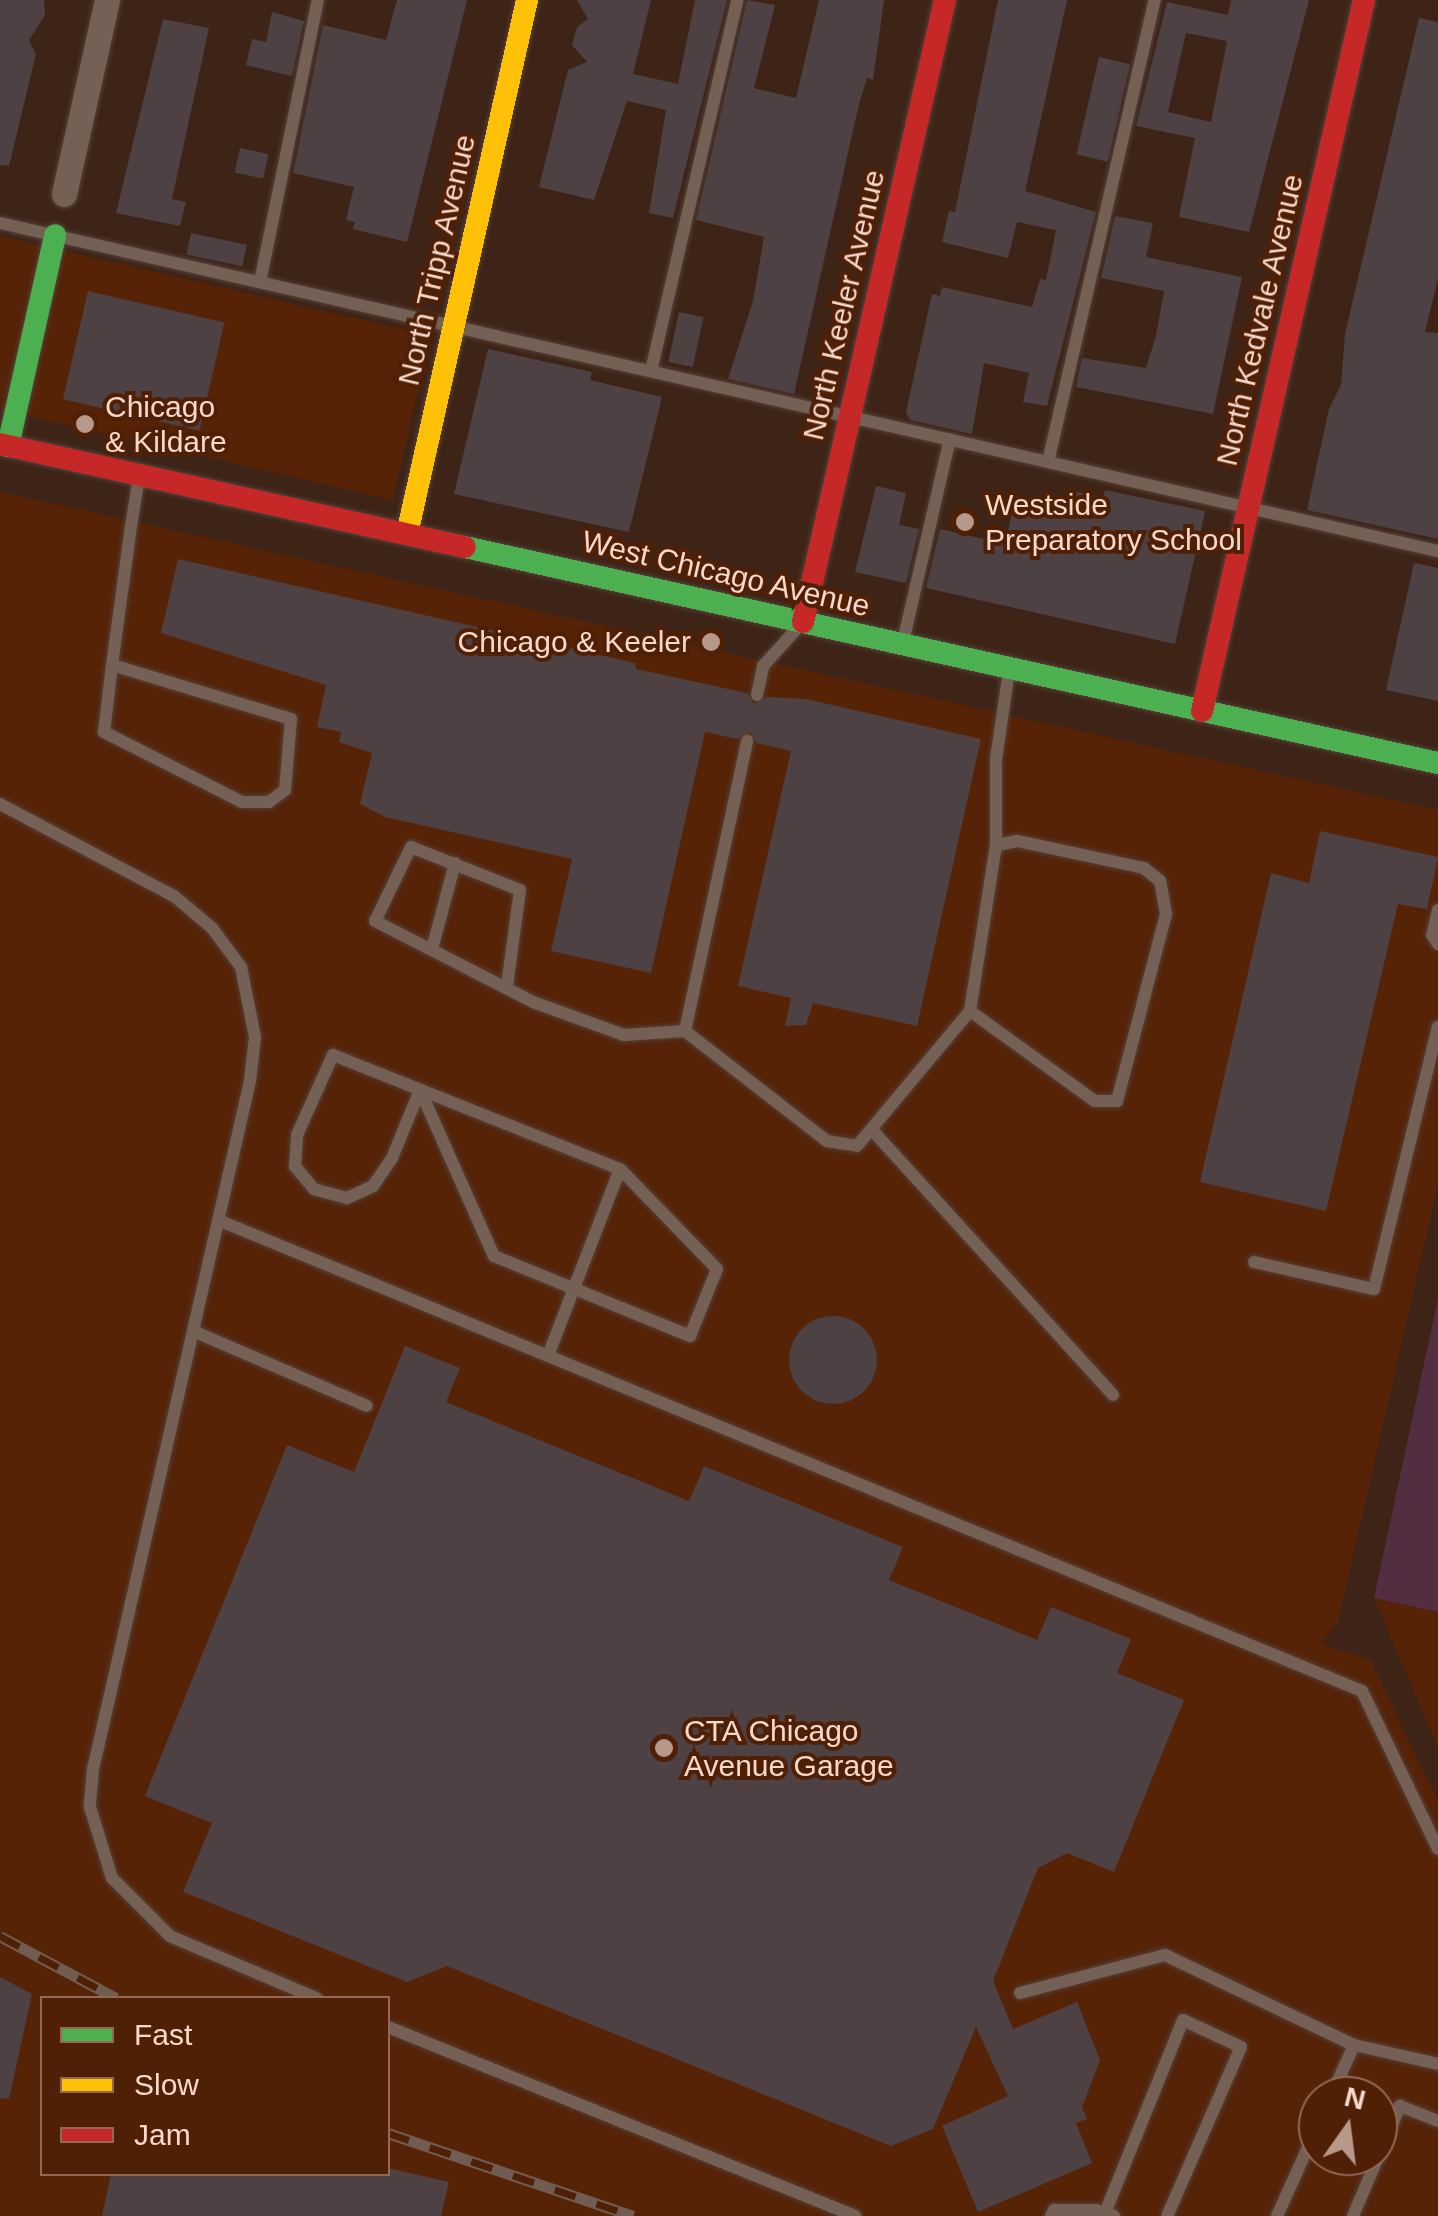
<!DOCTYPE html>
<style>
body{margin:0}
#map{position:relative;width:1438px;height:2216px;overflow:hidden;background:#3e2417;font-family:Arial,sans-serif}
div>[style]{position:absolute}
.built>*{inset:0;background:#562307;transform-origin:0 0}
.green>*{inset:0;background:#532e40}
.building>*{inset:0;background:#4e4143;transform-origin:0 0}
.round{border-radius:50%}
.roads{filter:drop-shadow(0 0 2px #554038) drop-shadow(0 0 2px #554038)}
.lane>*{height:12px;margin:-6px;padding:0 6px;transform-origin:6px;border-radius:6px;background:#746055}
.street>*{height:25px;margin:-12.5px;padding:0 12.5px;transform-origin:12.5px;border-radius:12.5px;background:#746055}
.fast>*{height:22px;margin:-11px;padding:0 11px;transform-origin:11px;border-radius:11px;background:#4caf50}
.slow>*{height:22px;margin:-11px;padding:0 11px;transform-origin:11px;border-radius:11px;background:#ffc107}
.jam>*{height:22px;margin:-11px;padding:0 11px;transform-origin:11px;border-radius:11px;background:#c62828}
.rail>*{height:11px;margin-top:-5.5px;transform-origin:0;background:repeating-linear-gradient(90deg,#4f1f06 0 22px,#715c52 0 44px);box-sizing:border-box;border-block:2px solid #715c52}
.dots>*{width:28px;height:28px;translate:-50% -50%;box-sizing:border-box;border:5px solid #4f1f06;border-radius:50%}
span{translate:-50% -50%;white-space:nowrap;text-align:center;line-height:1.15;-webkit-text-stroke:8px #4f1f06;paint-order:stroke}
.street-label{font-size:30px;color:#f8d8cb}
.poi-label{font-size:30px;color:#f8d8cb}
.left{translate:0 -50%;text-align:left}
.right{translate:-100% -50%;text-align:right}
.legend{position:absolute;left:40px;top:1996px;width:350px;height:180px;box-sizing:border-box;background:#4f1f06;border:2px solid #936955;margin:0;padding:12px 18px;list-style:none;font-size:30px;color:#f8d8cb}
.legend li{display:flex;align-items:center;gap:20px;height:50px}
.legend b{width:50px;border:2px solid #936955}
.north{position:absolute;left:1298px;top:2076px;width:100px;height:100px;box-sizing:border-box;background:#4f1f06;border:2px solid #936955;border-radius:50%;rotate:14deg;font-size:28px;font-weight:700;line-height:40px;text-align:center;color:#f8d8cb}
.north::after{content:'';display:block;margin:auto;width:35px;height:45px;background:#b7998c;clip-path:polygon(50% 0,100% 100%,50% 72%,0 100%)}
</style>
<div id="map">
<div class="built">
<div style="left:0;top:236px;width:442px;height:169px;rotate:13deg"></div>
<div style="clip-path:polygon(evenodd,0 492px,1438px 810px,1438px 1184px,1338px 1622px,1321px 1644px,1370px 1659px,1438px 1801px,1438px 2216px,0 2216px,0 492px,42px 1998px,388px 1998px,388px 2174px,42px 2174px,42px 1998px,0 492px,1318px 2096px,1378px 2096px,1378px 2156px,1318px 2156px,1318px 2096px)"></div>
<div style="clip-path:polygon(1374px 1598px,1438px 1612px,1438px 1748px)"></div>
</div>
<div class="green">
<div style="clip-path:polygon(1438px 1298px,1438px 1612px,1374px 1598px)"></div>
</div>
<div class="building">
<div style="clip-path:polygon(0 0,44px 0,45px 15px,29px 40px,36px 54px,9px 166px,0 165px)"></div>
<div style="clip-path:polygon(397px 0,467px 0,407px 242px,353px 229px,355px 222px,346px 220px,354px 187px,293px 173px,323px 25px,386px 40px)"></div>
<div style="clip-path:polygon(577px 0,651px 0,633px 74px,678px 84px,695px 0,727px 0,673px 218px,649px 213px,666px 110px,627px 101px,594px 200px,539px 187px,568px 70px,587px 62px,572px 45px,577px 27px,588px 19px)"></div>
<div style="clip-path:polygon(747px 0,775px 5px,754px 88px,796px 98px,819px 0,884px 0,873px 80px,867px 78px,858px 108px,794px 394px,728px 379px,753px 301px,764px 237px,696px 220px)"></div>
<div style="clip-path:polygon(998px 0,1067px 0,1025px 191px,1096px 212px,1047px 406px,1023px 402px,1029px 373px,984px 363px,972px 434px,910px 420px,906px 412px,932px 294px,940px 296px,942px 287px,1032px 307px,1040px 279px,1046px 280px,1056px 230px,1017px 222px,1008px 258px,942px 242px,949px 211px,955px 212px)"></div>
<div style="clip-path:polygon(evenodd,1231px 0,1309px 0,1249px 232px,1179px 217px,1195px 138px,1136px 126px,1167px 2px,1228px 15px,1231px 0,1186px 33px,1227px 41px,1211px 122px,1168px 112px,1186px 33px)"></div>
<div style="clip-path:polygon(272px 12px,304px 21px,292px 76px,246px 65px,252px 39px,266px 42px)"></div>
<div style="clip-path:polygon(1419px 18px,1438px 22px,1438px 278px,1425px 332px,1438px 333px,1438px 539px,1307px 510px,1329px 409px,1341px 385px,1345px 334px)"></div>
<div style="clip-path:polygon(163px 19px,209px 28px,172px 199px,186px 202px,180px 226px,116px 213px)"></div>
<div style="left:1099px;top:57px;width:32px;height:100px;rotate:13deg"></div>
<div style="left:240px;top:148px;width:29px;height:25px;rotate:12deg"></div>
<div style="clip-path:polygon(1115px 216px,1153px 223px,1146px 257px,1242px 277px,1213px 414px,1076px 387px,1082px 358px,1146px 368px,1156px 336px,1164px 291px,1101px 278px)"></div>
<div style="left:191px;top:233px;width:57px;height:22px;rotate:12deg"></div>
<div style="left:88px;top:291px;width:140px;height:111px;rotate:13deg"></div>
<div style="left:679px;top:312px;width:25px;height:51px;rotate:12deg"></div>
<div style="clip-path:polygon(488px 349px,592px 372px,590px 380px,662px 397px,629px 532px,454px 494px)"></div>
<div style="clip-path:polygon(876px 486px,906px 493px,899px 525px,919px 529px,906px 583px,855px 572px)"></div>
<div style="clip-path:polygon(1105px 490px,1205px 511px,1175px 644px,926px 588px,940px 529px,1005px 544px,1016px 495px,1069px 507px,1073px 491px,1103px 498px)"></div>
<div style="clip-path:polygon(178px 559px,635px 663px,636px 669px,747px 693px,754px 704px,767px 697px,806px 699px,981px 739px,917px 1026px,813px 1003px,806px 1025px,785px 1026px,791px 998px,738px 986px,791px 751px,757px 743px,750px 732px,737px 739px,705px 732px,651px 973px,551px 951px,572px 859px,385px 817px,360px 804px,372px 753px,339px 742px,341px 732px,317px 727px,326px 685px,161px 633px)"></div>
<div style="clip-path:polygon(1414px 563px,1438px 568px,1438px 701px,1386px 690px)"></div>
<div style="clip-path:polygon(1320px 831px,1438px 857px,1427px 909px,1398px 904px,1326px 1211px,1200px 1182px,1271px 873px,1309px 883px)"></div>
<div class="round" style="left:789px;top:1316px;width:88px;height:88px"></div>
<div style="clip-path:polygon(405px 1346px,460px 1368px,446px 1402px,689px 1501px,704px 1466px,903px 1547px,889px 1580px,1037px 1640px,1051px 1607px,1131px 1639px,1117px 1673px,1184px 1700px,1114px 1872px,1067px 1853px,1038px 1868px,993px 1981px,1013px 2029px,1077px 2002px,1100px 2060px,1082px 2107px,1087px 2119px,1076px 2123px,1092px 2163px,978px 2212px,942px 2126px,1008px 2096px,976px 2027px,933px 2129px,891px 2146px,447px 1966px,407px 1982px,183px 1892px,212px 1823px,145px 1796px,287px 1445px,354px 1472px)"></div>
<div style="clip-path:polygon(0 1977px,32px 1994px,9px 2099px,0 2098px)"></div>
<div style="clip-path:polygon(388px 2168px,449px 2182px,441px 2216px,102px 2216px,111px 2174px,388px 2174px)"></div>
</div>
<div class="roads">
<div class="lane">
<div style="left:0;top:223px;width:1475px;rotate:12.85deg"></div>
<div style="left:260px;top:282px;width:288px;rotate:-78.4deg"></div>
<div style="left:651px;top:371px;width:381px;rotate:-76.9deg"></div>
<div style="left:1048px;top:462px;width:474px;rotate:-77deg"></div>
<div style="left:903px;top:642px;width:208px;rotate:-77deg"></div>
<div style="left:112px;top:665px;width:187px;rotate:16.8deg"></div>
<div style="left:291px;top:719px;width:71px;rotate:94.8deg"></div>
<div style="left:285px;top:790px;width:20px;rotate:143deg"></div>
<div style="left:269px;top:802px;width:27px;rotate:180deg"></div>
<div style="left:242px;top:802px;width:155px;rotate:-153.1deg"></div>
<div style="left:104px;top:732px;width:67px;rotate:-83.2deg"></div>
<div style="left:112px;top:665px;width:133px;rotate:-82.2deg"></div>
<div style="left:130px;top:533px;width:57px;rotate:-80.9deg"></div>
<div style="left:757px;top:695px;width:30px;rotate:-78deg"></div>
<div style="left:763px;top:666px;width:57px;rotate:-47.9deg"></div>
<div style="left:0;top:804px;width:197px;rotate:27.9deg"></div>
<div style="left:174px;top:896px;width:50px;rotate:40.1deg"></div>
<div style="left:212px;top:928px;width:49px;rotate:53.4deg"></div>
<div style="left:241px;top:967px;width:71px;rotate:78.7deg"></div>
<div style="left:255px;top:1037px;width:44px;rotate:96.5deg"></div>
<div style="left:250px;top:1081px;width:706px;rotate:102.85deg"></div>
<div style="left:93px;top:1769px;width:38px;rotate:95deg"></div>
<div style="left:90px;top:1807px;width:74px;rotate:72.8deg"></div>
<div style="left:112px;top:1878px;width:82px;rotate:45deg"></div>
<div style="left:170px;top:1936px;width:159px;rotate:23deg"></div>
<div style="left:1438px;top:910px;width:26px;rotate:103deg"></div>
<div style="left:1432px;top:935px;width:11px;rotate:56deg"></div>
<div style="left:432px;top:949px;width:89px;rotate:-75deg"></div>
<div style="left:507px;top:986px;width:97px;rotate:-82.3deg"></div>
<div style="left:520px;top:890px;width:117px;rotate:-158.5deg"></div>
<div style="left:411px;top:847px;width:82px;rotate:115.9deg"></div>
<div style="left:375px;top:921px;width:178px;rotate:27.1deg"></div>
<div style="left:533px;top:1002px;width:97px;rotate:19.9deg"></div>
<div style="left:624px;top:1035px;width:61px;rotate:-3.8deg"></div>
<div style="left:685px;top:1031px;width:180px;rotate:37.8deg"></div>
<div style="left:827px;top:1141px;width:30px;rotate:9deg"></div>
<div style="left:857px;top:1146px;width:176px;rotate:-50.1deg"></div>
<div style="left:970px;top:1011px;width:168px;rotate:-81.1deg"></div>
<div style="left:996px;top:845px;width:86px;rotate:-90deg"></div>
<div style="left:996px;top:759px;width:89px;rotate:-81.6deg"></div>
<div style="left:970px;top:1011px;width:154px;rotate:35.8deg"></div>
<div style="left:1095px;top:1101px;width:22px"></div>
<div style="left:1117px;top:1101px;width:193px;rotate:-75.3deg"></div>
<div style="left:1166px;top:914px;width:34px;rotate:-100deg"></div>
<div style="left:1160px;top:881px;width:21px;rotate:-141deg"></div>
<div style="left:1144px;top:868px;width:130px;rotate:-168deg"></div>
<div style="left:1017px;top:841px;width:21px;rotate:169deg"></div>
<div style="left:685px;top:1031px;width:297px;rotate:-77.9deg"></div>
<div style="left:420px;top:1090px;width:74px;rotate:112.4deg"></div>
<div style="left:392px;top:1158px;width:34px;rotate:124deg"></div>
<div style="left:373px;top:1186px;width:29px;rotate:155deg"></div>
<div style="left:347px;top:1198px;width:34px;rotate:-165deg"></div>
<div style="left:314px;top:1189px;width:30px;rotate:-130deg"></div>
<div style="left:295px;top:1166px;width:31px;rotate:-86deg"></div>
<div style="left:297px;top:1135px;width:88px;rotate:-65.8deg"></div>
<div style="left:333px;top:1055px;width:309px;rotate:21.7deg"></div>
<div style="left:620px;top:1169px;width:200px;rotate:111.1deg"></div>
<div style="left:420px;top:1090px;width:182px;rotate:66deg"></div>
<div style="left:494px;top:1256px;width:212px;rotate:22.2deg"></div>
<div style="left:690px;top:1336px;width:72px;rotate:-68.1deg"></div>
<div style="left:717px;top:1269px;width:139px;rotate:-134.1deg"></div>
<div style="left:872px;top:1130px;width:358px;rotate:47.7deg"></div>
<div style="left:218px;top:1220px;width:1237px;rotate:22.38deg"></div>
<div style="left:1362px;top:1691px;width:175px;rotate:64.3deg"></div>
<div style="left:1254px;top:1262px;width:123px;rotate:12.7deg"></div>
<div style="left:1374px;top:1289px;width:270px;rotate:-76.3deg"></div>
<div style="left:193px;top:1331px;width:189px;rotate:23.3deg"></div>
<div style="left:1020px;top:1993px;width:150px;rotate:-14.7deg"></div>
<div style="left:1165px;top:1955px;width:209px;rotate:25.5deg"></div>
<div style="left:1354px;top:2045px;width:86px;rotate:12.7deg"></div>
<div style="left:388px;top:2027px;width:504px;rotate:22.03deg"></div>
<div style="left:1331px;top:2096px;width:56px;rotate:-65.7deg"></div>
<div style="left:1105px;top:2213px;width:208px;rotate:-68deg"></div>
<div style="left:1183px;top:2020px;width:64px;rotate:25deg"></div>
<div style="left:1241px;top:2047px;width:184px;rotate:113.6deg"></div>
<div style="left:1051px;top:2216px;width:7px;rotate:-63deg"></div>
<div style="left:1054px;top:2210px;width:42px"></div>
<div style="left:1096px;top:2210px;width:19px;rotate:18deg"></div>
<div style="left:1277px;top:2216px;width:100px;rotate:-65.7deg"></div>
<div style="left:1353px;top:2216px;width:120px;rotate:-66.9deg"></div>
<div style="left:1400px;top:2106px;width:41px;rotate:21.5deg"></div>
</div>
<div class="street">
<div style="left:64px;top:194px;width:199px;rotate:-77.5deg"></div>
</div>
<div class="fast">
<div style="left:8px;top:446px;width:216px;rotate:-77.4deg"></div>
<div style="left:465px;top:547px;width:997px;rotate:12.52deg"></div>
</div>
<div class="slow">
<div style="left:407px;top:534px;width:547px;rotate:-77.33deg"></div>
</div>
<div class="jam">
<div style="left:0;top:444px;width:476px;rotate:12.5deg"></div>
<div style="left:803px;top:622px;width:638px;rotate:-77.14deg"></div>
<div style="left:1202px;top:711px;width:729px;rotate:-77.16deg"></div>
</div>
</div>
<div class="rail">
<div style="left:0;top:1936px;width:132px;rotate:28.1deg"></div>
<div style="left:388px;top:2133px;width:259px;rotate:18.7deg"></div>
</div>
<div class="dots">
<div style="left:85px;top:424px;background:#b7998c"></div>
<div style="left:965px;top:522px;background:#b7998c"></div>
<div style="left:711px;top:642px;background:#b7998c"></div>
<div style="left:664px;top:1748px;background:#b7998c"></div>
</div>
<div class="street-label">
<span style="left:437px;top:260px;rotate:-77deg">North Tripp Avenue</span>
<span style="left:844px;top:305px;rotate:-77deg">North Keeler Avenue</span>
<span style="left:1260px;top:320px;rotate:-77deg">North Kedvale Avenue</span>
<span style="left:726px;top:574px;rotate:13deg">West Chicago Avenue</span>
</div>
<div class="poi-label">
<span class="left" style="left:105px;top:424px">Chicago<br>&amp; Kildare</span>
<span class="left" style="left:985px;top:522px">Westside<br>Preparatory School</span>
<span class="right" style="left:691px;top:642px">Chicago &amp; Keeler</span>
<span class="left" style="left:684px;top:1748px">CTA Chicago<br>Avenue Garage</span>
</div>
<ul class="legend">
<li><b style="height:12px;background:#4caf50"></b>Fast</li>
<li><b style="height:12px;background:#ffc107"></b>Slow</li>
<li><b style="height:12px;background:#c62828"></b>Jam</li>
</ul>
<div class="north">N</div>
</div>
